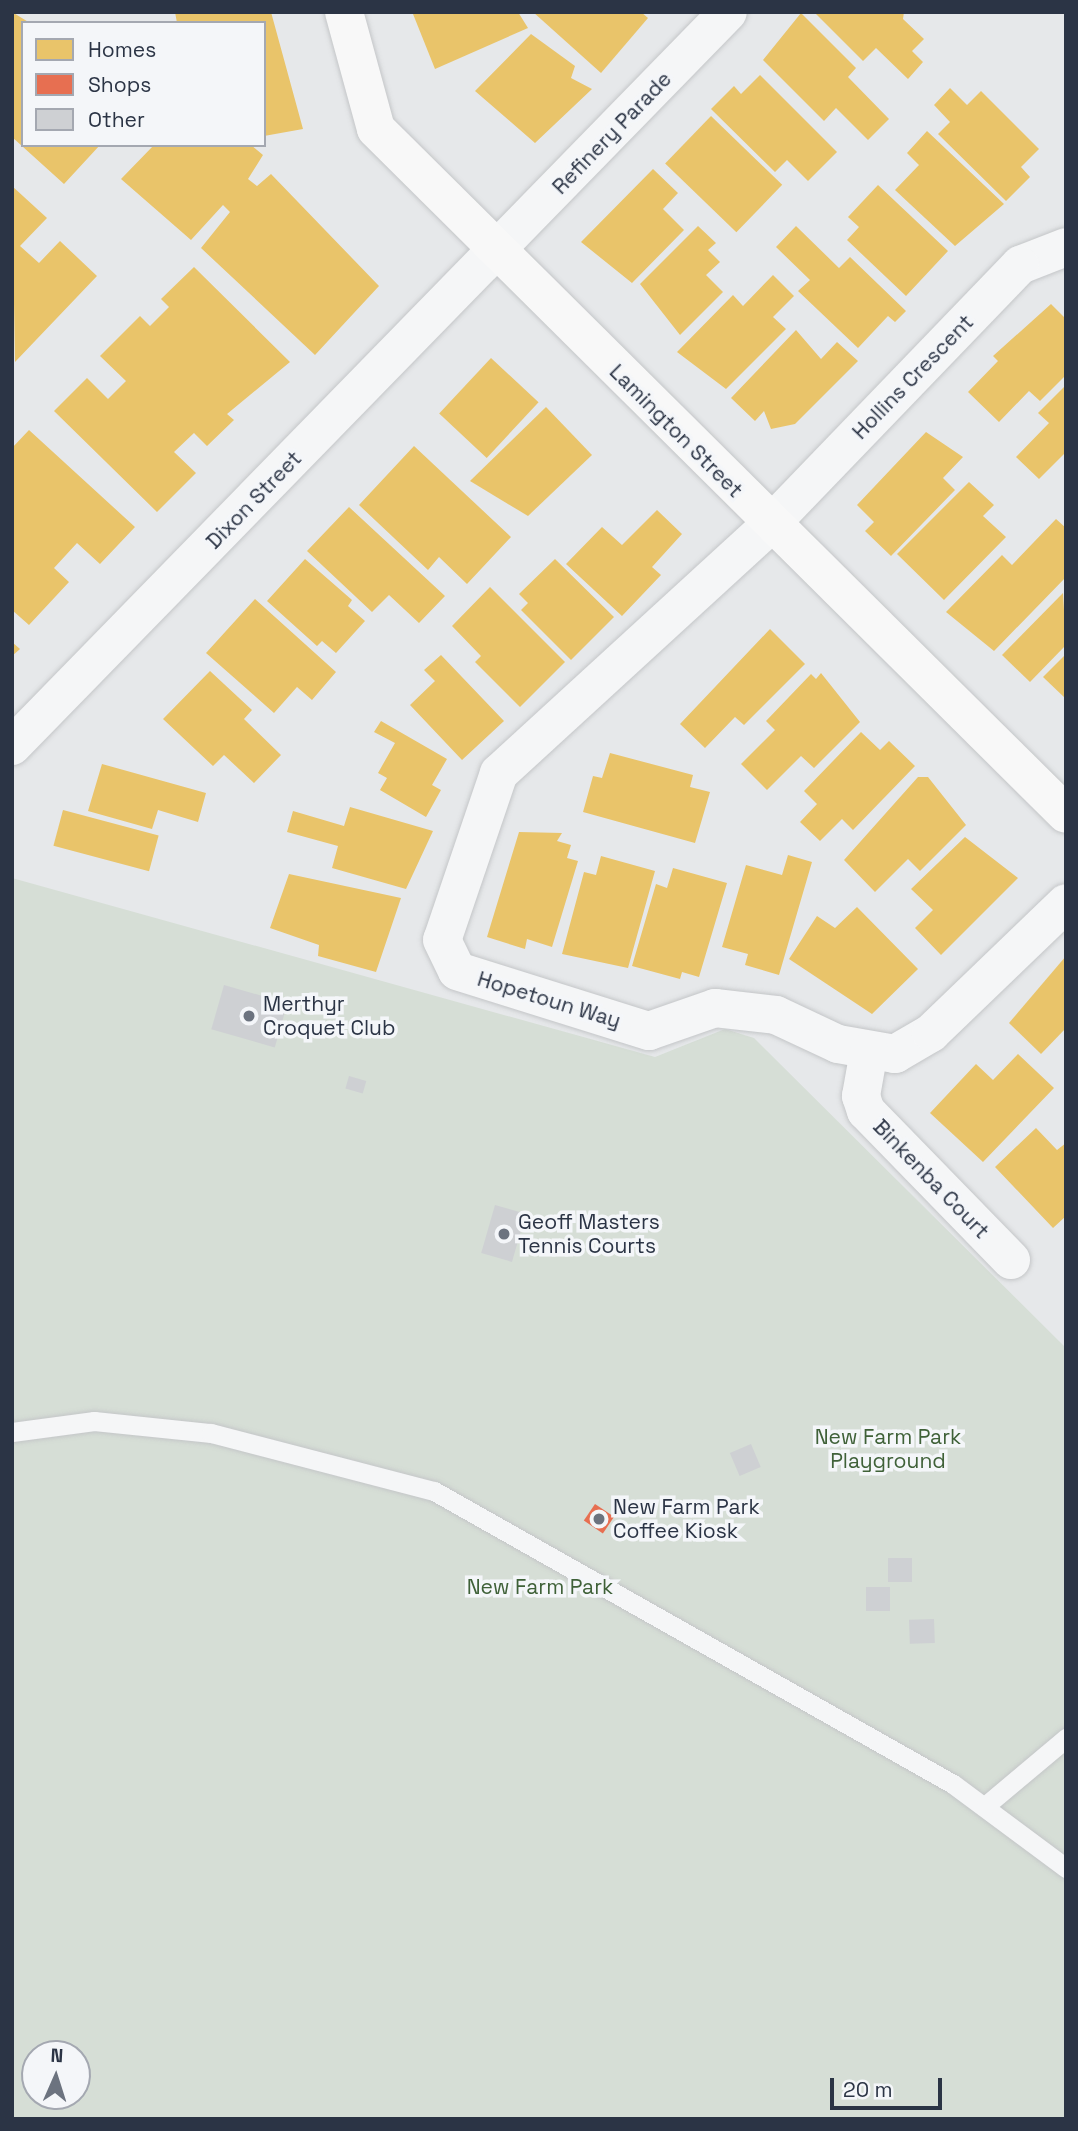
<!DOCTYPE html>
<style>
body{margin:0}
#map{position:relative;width:1078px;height:2131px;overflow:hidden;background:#e6e8ea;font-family:"Space Grotesk",sans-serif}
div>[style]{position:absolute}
.green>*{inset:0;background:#d6ded6}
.homes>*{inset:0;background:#e9c46a;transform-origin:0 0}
.shops>*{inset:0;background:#e76f51;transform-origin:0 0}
.building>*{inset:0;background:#ced0d3;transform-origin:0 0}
.roads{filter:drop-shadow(0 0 2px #c4c6c8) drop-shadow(0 0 2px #c4c6c8)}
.lane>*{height:19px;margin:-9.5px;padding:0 9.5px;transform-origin:9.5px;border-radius:9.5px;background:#f5f6f7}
.street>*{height:38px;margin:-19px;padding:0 19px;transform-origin:19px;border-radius:19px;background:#f5f6f7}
.secondary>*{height:38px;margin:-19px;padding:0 19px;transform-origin:19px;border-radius:19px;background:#f8f8f8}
.dots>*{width:19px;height:19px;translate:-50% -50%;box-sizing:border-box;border:4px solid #f4f6f9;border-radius:50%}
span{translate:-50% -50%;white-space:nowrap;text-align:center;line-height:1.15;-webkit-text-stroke:7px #f4f6f9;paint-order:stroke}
.street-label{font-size:21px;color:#2b3445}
.poi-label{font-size:21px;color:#2b3445}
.left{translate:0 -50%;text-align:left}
.park-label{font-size:21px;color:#3f6138}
.frame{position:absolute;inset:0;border:14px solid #2b3445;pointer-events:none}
.legend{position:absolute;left:21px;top:21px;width:245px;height:126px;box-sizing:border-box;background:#f4f6f9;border:2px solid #a4a8b1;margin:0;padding:9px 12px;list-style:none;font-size:21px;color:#2b3445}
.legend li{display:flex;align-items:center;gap:14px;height:35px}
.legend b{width:35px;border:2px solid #a4a8b1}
.north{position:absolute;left:21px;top:2040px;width:70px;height:70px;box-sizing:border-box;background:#f4f6f9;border:2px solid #a4a8b1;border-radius:50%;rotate:3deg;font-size:19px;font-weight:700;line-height:28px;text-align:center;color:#2b3445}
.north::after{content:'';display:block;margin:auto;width:24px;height:32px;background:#6c737f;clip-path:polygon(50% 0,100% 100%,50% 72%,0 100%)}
.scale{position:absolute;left:830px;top:2078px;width:112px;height:32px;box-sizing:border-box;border:4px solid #2b3445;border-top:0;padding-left:9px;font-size:21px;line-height:24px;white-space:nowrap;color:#2b3445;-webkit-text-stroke:5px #f4f6f9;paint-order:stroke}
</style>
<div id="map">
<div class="green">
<div style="clip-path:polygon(evenodd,12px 878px,655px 1057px,725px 1029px,754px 1038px,1066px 1348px,1066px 2119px,12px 2119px,12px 878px,35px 2054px,77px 2054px,77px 2096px,35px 2096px,35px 2054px)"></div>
</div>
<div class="homes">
<div style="clip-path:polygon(12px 12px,30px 23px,23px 23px,23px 145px,100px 145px,64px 184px,12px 137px)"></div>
<div style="clip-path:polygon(175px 12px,271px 12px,303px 129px,264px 136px,264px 23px,177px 23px)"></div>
<div style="clip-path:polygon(518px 12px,528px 28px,435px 69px,413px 14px)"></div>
<div style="clip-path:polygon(533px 12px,641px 12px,648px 18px,601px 73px)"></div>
<div style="clip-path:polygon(814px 12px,904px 12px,903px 19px,924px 39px,912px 51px,923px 62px,908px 79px,876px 48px,863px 61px)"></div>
<div style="clip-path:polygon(801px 13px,856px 68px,848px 77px,889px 119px,868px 140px,836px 108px,824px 121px,763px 60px)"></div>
<div style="clip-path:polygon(531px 34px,575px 66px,571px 78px,592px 89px,535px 143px,475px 91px)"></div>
<div style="clip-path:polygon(760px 75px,837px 152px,808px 181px,787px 160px,775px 172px,711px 109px,734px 86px,741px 94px)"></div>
<div style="clip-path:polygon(950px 88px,967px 105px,981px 91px,1039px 149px,1021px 167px,1030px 177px,1006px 201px,938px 134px,950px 122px,934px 105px)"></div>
<div style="left:711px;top:116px;width:99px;height:66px;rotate:44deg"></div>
<div style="clip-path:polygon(927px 131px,1004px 204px,955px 246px,895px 190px,919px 165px,907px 153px)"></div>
<div style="clip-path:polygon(154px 145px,251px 145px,263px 155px,248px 179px,257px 186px,271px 174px,379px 286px,315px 355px,201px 248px,230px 212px,223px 205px,191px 240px,121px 179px)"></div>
<div style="clip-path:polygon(653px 169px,678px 193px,663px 209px,684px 230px,632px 283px,581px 242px)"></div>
<div style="clip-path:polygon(878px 185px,948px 251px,906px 296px,847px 240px,859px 227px,848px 217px)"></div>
<div style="clip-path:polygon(12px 186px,47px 218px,20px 246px,39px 263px,60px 241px,97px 276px,15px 362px)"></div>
<div style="clip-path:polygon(698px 226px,716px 243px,708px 250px,720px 262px,706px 275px,723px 292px,680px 335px,640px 284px)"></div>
<div style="clip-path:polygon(796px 226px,839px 268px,850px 257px,906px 311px,895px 322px,888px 316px,858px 348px,798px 291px,810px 280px,776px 247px)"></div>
<div style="clip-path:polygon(194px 267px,290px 362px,227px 414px,234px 420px,207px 446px,194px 433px,174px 452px,196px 473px,157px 512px,54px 411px,87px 378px,108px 399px,126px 381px,100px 356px,140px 316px,150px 326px,169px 307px,161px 299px)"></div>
<div style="clip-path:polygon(773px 275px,794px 296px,773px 317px,786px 329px,726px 389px,677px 352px,733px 295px,743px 306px)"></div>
<div style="clip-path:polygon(1051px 304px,1066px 319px,1066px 375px,1040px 401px,1029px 391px,999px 422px,968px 392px,998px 361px,993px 356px)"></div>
<div style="clip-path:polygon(796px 330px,821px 359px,837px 342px,858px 361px,795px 424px,771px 429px,764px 411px,755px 421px,731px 398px)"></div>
<div style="left:491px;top:358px;width:65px;height:76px;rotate:43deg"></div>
<div style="clip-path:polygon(1066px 385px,1066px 452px,1039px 479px,1016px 457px,1049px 423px,1038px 413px)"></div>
<div style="clip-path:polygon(546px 407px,592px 455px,528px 516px,470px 481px)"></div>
<div style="clip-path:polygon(29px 430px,135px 527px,100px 564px,77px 543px,54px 568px,69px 582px,29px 625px,12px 610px,12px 448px)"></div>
<div style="clip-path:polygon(926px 432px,963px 457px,943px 478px,955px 490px,891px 556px,865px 531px,874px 522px,857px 505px)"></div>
<div style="clip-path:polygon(414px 446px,511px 537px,467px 584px,439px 557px,428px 570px,359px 505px)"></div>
<div style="clip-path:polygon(969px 482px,994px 505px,983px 516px,1006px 537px,944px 600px,897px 554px)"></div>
<div style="clip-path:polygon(349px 507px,445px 596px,419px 623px,389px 595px,372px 612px,307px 551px)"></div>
<div style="clip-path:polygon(657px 510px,682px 534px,652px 567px,661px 575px,622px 616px,566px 564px,602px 527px,622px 545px)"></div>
<div style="clip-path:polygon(1056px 519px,1066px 528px,1066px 577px,994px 651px,946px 612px,1002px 555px,1012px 565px)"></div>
<div style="clip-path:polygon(305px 559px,352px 600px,348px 606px,365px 621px,336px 653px,322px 641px,317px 646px,267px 601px)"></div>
<div style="clip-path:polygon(555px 559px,614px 617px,571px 660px,521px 610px,528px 603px,519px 594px)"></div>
<div style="clip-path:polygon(490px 587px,565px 662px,520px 707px,475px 662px,481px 656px,452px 626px)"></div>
<div style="clip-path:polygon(1063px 593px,1066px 645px,1030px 682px,1002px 655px)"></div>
<div style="clip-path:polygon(255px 599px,336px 672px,312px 700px,297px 687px,274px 713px,206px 653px)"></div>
<div style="clip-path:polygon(770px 629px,805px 664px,744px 725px,735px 717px,705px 748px,680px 724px)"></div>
<div style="clip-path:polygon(12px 642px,20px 649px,12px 656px)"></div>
<div style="clip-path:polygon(1066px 654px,1066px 699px,1043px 677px)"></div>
<div style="clip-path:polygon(441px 655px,504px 721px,462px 760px,410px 705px,435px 681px,424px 670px)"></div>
<div style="clip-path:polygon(210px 671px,252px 710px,244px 719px,281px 755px,254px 783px,224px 755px,213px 766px,163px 719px)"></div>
<div style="clip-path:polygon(821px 673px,860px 722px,814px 768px,801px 756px,767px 790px,741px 764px,775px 730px,766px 721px,811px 674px,816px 679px)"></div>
<div style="clip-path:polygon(381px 721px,447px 759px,432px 785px,441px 790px,426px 817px,380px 790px,387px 778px,378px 773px,395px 743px,374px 732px)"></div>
<div style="clip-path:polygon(861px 732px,880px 750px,889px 741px,915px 766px,853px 830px,842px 819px,820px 841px,800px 822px,817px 804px,804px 791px)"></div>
<div style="clip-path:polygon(610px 753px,693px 775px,690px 787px,710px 792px,695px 843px,583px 812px,593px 776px,602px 778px)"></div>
<div style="clip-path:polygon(102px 764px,206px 793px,198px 822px,158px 810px,152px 829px,88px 811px)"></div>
<div style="clip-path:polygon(918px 777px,928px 777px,966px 825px,920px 871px,908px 859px,875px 892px,844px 860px)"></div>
<div style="clip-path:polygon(350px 807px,433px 831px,406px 889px,332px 868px,338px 846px,287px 832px,293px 811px,344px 826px)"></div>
<div style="left:63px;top:810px;width:99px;height:37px;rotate:15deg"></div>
<div style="clip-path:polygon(519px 832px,562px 833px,557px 841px,571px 845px,567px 858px,578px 861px,552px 947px,527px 939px,525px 949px,487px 937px)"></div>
<div style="clip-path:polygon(965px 837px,1018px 878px,941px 955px,915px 928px,933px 910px,911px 889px)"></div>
<div style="clip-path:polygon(788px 855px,812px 862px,779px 975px,745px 965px,748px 954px,722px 947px,746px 865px,782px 875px)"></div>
<div style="clip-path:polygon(601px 856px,655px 871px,628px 968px,562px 954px,584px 872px,596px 875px)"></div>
<div style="clip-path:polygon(673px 868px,727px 883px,699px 977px,682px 972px,680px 979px,632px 966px,656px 884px,667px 888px)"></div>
<div style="clip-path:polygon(289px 874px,401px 898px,376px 972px,318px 956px,319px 945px,270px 928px)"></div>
<div style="clip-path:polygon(857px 907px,918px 969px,872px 1014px,789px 959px,817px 916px,835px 928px)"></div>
<div style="clip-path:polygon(1066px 956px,1066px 1028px,1041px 1054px,1009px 1023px)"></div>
<div style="clip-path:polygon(1018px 1054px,1054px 1088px,983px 1162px,930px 1113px,976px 1064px,993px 1080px)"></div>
<div style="clip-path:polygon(1036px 1128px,1057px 1150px,1066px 1143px,1066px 1216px,1053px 1228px,995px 1167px)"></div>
</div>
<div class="shops">
<div style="left:595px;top:1504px;width:23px;height:20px;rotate:34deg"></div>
</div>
<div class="building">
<div style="left:224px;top:985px;width:66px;height:46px;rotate:16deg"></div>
<div style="left:349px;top:1076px;width:18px;height:13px;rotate:16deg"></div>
<div style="left:495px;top:1205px;width:32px;height:50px;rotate:16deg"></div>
<div style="left:751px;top:1444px;width:25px;height:23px;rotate:67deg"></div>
<div style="left:888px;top:1558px;width:24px;height:24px"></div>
<div style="left:866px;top:1587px;width:24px;height:24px"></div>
<div style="left:934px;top:1619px;width:24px;height:25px;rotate:88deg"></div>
</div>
<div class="roads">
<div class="lane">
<div style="left:12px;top:1432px;width:83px;rotate:-7.6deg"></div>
<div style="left:94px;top:1421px;width:118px;rotate:5.9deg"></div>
<div style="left:211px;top:1433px;width:230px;rotate:14.6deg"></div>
<div style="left:434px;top:1491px;width:596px;rotate:29.45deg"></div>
<div style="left:953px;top:1784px;width:141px;rotate:36.6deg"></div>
<div style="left:985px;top:1806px;width:106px;rotate:-40deg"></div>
</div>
<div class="street">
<div style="left:1066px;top:247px;width:49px;rotate:158.6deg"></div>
<div style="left:1020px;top:265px;width:359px;rotate:133.9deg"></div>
<div style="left:771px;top:524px;width:369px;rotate:137.5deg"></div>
<div style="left:499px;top:773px;width:176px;rotate:108.8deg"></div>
<div style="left:442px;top:940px;width:34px;rotate:64deg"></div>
<div style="left:457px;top:971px;width:201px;rotate:17.4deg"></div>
<div style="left:649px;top:1031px;width:70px;rotate:-19.2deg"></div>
<div style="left:715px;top:1008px;width:61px;rotate:6.5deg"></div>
<div style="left:776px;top:1015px;width:68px;rotate:25.1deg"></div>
<div style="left:838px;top:1044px;width:58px;rotate:10deg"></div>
<div style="left:895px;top:1054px;width:42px;rotate:-30.3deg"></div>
<div style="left:931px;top:1033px;width:187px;rotate:-43.9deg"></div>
<div style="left:12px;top:746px;width:1025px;rotate:-45.71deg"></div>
<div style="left:869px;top:1051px;width:46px;rotate:100.1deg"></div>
<div style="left:861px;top:1096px;width:16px;rotate:72deg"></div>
<div style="left:866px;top:1111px;width:208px;rotate:45.8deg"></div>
</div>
<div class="secondary">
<div style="left:344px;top:12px;width:121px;rotate:74.7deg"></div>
<div style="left:376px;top:129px;width:972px;rotate:44.79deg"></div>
</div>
</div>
<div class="dots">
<div style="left:249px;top:1016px;background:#6c737f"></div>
<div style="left:504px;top:1234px;background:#6c737f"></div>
<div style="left:599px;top:1519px;background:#6c737f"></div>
</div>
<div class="street-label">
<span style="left:612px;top:133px;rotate:-46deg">Refinery Parade</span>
<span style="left:913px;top:377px;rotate:-46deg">Hollins Crescent</span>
<span style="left:676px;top:431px;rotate:45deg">Lamington Street</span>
<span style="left:254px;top:500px;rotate:-46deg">Dixon Street</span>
<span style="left:549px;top:1000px;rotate:17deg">Hopetoun Way</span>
<span style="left:931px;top:1179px;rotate:46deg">Binkenba Court</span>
</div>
<div class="poi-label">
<span class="left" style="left:263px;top:1016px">Merthyr<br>Croquet Club</span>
<span class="left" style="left:518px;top:1234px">Geoff Masters<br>Tennis Courts</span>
<span class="left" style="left:613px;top:1519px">New Farm Park<br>Coffee Kiosk</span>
</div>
<div class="park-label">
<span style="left:888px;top:1449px">New Farm Park<br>Playground</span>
<span style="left:540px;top:1587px">New Farm Park</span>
</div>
<div class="frame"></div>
<ul class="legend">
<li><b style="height:19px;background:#e9c46a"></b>Homes</li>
<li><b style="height:19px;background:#e76f51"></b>Shops</li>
<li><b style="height:19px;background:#ced0d3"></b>Other</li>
</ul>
<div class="north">N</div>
<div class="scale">20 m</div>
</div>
